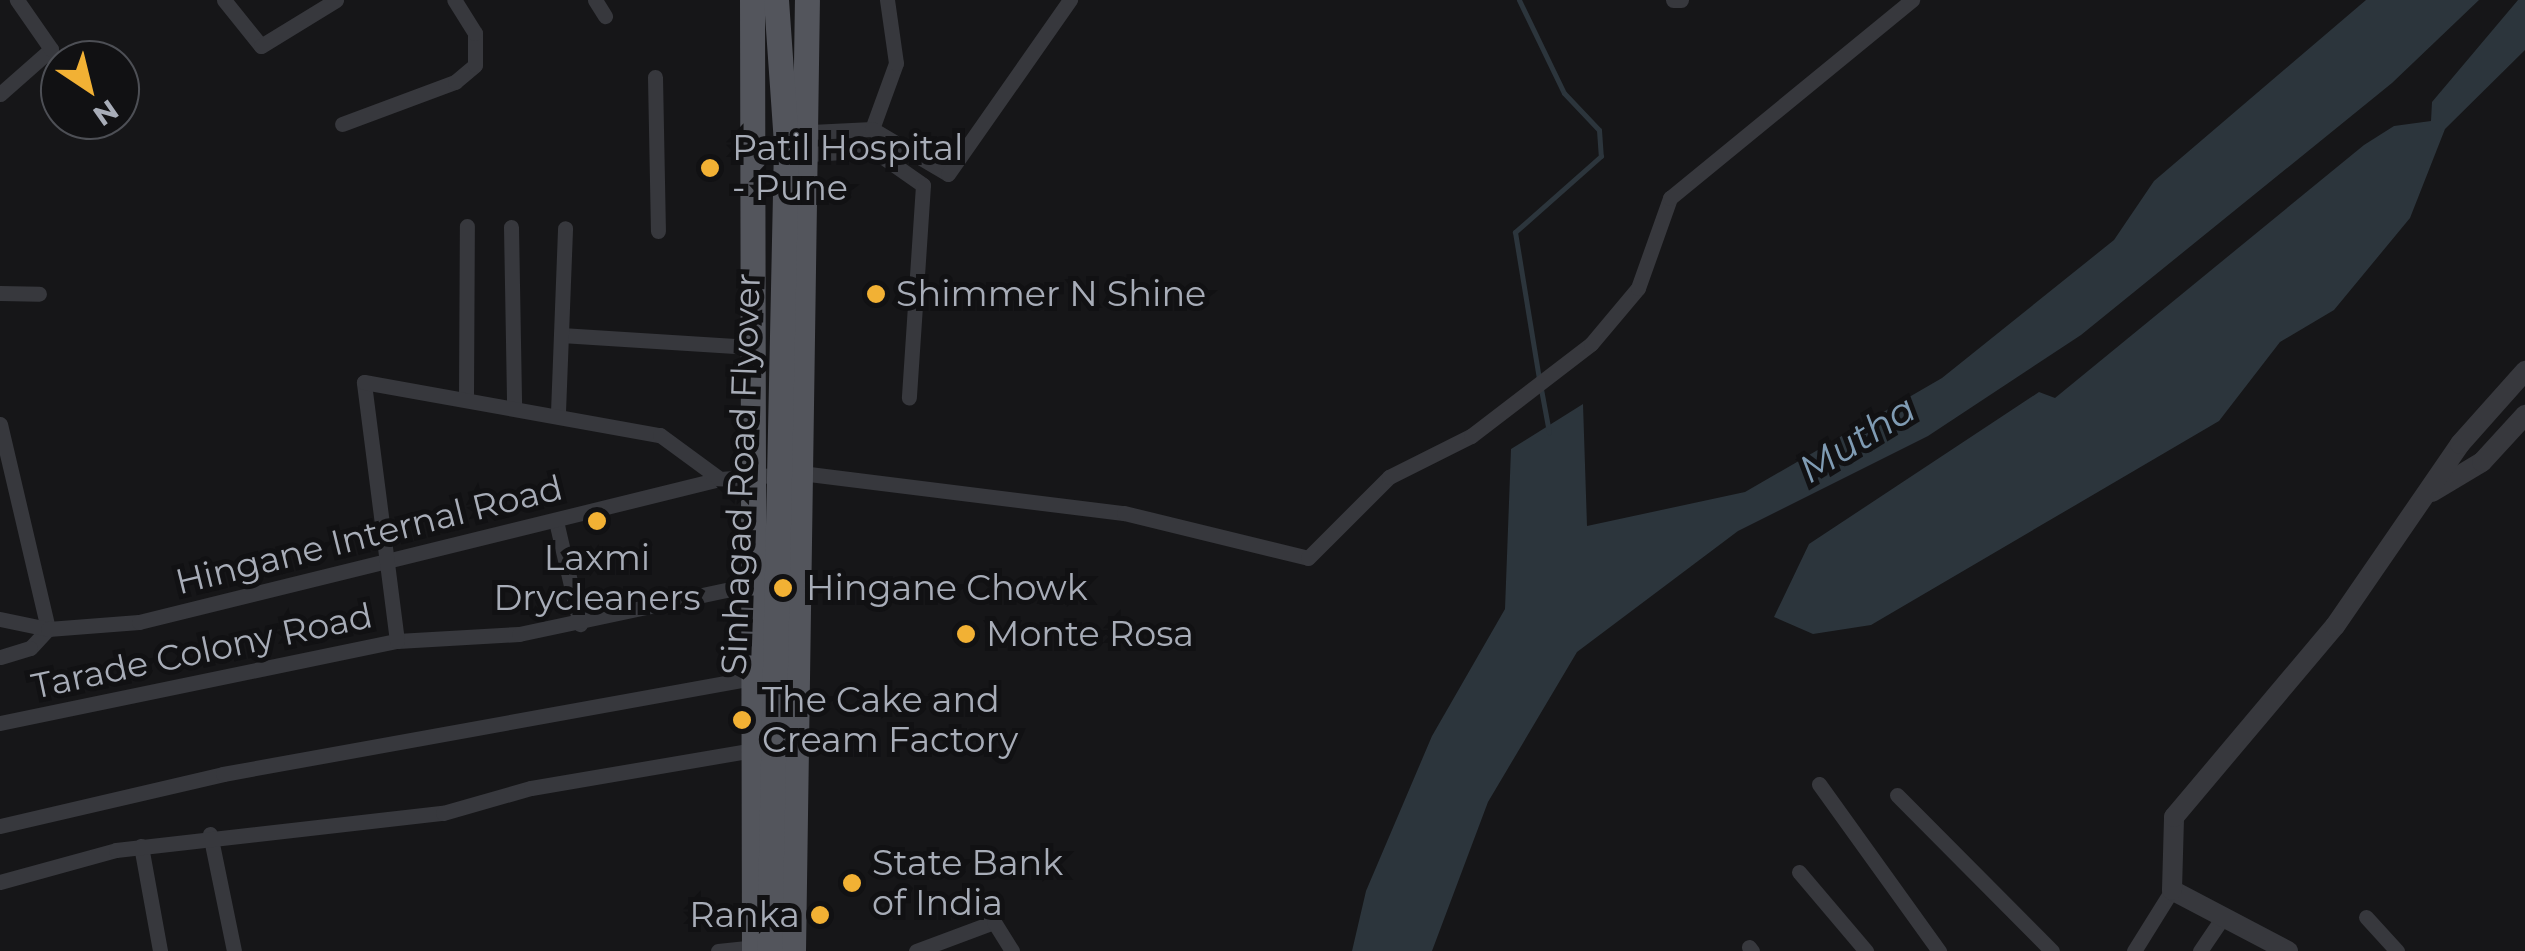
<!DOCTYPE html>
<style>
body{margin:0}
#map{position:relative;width:2525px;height:951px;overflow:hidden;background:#161618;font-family:Montserrat,sans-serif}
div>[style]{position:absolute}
.water>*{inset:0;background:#2c353c}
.stream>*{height:5px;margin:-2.5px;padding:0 2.5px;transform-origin:2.5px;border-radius:2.5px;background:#2c353c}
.minor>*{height:15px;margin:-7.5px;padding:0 7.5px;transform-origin:7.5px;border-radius:7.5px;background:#37383d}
.tertiary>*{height:20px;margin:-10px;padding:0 10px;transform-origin:10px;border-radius:10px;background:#37383d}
.primary>*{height:25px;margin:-12.5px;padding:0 12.5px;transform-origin:12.5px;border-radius:12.5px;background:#53555c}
.primary-bridge>*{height:25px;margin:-12.5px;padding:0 12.5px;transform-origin:12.5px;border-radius:12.5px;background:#53555c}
.dots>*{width:28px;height:28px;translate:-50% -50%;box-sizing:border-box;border:5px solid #111113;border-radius:50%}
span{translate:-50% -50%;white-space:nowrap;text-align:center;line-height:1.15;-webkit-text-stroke:10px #111113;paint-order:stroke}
.poi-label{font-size:35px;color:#a8adb8}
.left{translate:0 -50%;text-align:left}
.right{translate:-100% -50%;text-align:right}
.street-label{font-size:35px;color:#a8adb8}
.water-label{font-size:38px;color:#7f9bb3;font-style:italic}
.north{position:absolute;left:40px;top:40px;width:100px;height:100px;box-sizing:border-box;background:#111113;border:2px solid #4d4f55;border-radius:50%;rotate:145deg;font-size:28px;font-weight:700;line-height:40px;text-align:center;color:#a8adb8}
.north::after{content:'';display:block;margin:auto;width:35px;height:45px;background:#f2b134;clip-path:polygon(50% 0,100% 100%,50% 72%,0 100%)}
</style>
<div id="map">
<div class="water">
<div style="clip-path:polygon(2366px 0,2479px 0,2392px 83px,2081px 335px,1928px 436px,1738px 531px,1577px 652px,1488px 802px,1432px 951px,1352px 951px,1366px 891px,1432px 736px,1505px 609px,1511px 449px,1583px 404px,1587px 526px,1745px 492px,1942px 378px,2114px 240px,2154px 181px)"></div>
<div style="clip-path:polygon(2518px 0,2525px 0,2525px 50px,2445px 129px,2410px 218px,2334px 310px,2280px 342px,2219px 421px,1871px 625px,1813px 634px,1774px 617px,1809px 544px,2039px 392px,2055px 398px,2364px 145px,2394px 126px,2431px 121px,2432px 102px)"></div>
</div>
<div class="stream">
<div style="left:1519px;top:0;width:103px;rotate:64.2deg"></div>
<div style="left:1564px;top:93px;width:51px;rotate:46.6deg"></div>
<div style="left:1599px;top:130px;width:26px;rotate:86deg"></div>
<div style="left:1601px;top:156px;width:115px;rotate:138.5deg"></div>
<div style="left:1515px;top:232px;width:148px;rotate:80.7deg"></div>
<div style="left:1541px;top:389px;width:44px;rotate:79.5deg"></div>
</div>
<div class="minor">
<div style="left:224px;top:0;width:59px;rotate:51.2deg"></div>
<div style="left:261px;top:46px;width:88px;rotate:-31.5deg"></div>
<div style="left:595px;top:0;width:19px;rotate:58deg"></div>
<div style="left:1673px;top:0;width:8px"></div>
<div style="left:655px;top:77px;width:154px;rotate:88.9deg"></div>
<div style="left:0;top:94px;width:68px;rotate:-41.4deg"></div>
<div style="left:51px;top:49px;width:60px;rotate:-124.8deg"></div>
<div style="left:342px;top:124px;width:121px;rotate:-20.4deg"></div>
<div style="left:455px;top:82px;width:26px;rotate:-40deg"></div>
<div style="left:475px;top:65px;width:32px;rotate:-90deg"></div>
<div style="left:475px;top:33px;width:39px;rotate:-122deg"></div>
<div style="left:872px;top:129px;width:70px;rotate:-70deg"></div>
<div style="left:896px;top:63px;width:64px;rotate:-98.1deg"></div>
<div style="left:811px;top:132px;width:61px;rotate:-2.8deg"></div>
<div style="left:872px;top:129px;width:88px;rotate:30.6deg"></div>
<div style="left:948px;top:174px;width:213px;rotate:-55deg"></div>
<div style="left:811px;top:154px;width:62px;rotate:-3.7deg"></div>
<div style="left:873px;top:150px;width:61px;rotate:35deg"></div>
<div style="left:923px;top:185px;width:213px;rotate:93.8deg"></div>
<div style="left:511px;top:227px;width:176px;rotate:89deg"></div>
<div style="left:0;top:293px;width:39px;rotate:1deg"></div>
<div style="left:561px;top:335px;width:190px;rotate:3.6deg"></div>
<div style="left:466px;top:395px;width:169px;rotate:-89.7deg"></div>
<div style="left:558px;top:412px;width:184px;rotate:-87.8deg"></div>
<div style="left:0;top:424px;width:211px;rotate:76.8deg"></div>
<div style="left:48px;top:629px;width:26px;rotate:133deg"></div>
<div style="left:30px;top:648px;width:31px;rotate:163deg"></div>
<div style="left:556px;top:521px;width:106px;rotate:76.9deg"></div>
<div style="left:0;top:619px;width:49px;rotate:11.8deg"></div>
<div style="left:48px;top:629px;width:91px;rotate:-4.4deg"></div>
<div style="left:139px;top:622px;width:598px;rotate:-13.83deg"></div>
<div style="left:720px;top:479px;width:81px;rotate:-4.2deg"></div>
<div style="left:801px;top:473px;width:325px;rotate:7.1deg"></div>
<div style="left:1124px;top:513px;width:189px;rotate:13.7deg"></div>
<div style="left:1308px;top:558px;width:115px;rotate:-45deg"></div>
<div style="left:1389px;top:477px;width:92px;rotate:-26.6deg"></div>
<div style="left:1471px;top:436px;width:151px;rotate:-37.5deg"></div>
<div style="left:1591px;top:344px;width:73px;rotate:-50deg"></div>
<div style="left:1638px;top:288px;width:96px;rotate:-70.4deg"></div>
<div style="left:1670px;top:198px;width:313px;rotate:-39.3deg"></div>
<div style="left:397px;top:641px;width:122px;rotate:-3.3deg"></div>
<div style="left:519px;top:634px;width:235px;rotate:-12deg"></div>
<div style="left:0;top:723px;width:405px;rotate:-11.7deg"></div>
<div style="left:397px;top:641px;width:261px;rotate:-97.3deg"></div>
<div style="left:364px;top:382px;width:301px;rotate:10.2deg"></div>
<div style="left:660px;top:435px;width:74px;rotate:36.3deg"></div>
<div style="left:1819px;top:784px;width:206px;rotate:54.3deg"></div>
<div style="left:1897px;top:795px;width:220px;rotate:45.2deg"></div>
<div style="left:0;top:826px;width:229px;rotate:-13.1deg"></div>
<div style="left:223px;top:774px;width:539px;rotate:-10.27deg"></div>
<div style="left:210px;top:834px;width:119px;rotate:78.4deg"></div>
<div style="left:141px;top:846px;width:107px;rotate:79.7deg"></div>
<div style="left:1799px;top:872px;width:104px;rotate:49.7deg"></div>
<div style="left:0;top:882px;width:120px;rotate:-15.4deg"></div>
<div style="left:116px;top:850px;width:329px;rotate:-6.5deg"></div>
<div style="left:443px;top:813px;width:91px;rotate:-15.9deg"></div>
<div style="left:531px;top:788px;width:225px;rotate:-9.7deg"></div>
<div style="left:2366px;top:917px;width:46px;rotate:47.6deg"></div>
<div style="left:1749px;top:947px;width:5px;rotate:53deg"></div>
<div style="left:718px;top:951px;width:36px;rotate:-6deg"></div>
<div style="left:916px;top:951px;width:83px;rotate:-20.4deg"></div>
<div style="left:994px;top:922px;width:34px;rotate:58deg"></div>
<div style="left:2134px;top:951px;width:72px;rotate:-58.1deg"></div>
<div style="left:2200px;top:951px;width:41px;rotate:-55.9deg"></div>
</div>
<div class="tertiary">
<div style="left:2432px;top:492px;width:58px;rotate:-31deg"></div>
<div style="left:2482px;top:462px;width:64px;rotate:-47.5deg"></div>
<div style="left:2288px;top:951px;width:131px;rotate:-152.3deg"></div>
<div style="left:2172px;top:890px;width:73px;rotate:-88.4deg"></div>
<div style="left:2174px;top:817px;width:250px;rotate:-49.9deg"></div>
<div style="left:2335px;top:626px;width:221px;rotate:-55.5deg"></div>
<div style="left:2460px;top:444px;width:98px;rotate:-48.3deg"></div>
</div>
<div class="primary">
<div style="left:752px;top:0;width:951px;rotate:89.88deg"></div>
<div style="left:793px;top:951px;width:951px;rotate:-89.16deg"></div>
</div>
<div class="primary-bridge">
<div style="left:769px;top:951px;width:808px;rotate:-88.79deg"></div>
<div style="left:786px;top:143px;width:143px;rotate:-94deg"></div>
</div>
<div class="dots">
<div style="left:710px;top:168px;background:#f2b134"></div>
<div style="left:876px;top:294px;background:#f2b134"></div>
<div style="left:597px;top:521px;background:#f2b134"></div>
<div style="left:783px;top:588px;background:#f2b134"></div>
<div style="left:966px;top:634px;background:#f2b134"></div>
<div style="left:742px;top:720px;background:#f2b134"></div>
<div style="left:852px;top:883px;background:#f2b134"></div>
<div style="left:820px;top:915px;background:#f2b134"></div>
</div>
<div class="poi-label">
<span class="left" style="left:732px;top:168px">Patil Hospital<br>- Pune</span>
<span class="left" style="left:896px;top:294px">Shimmer N Shine</span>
<span style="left:597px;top:578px">Laxmi<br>Drycleaners</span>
<span class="left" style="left:806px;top:588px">Hingane Chowk</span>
<span class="left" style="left:986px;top:634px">Monte Rosa</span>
<span class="left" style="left:762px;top:720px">The Cake and<br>Cream Factory</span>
<span class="left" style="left:872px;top:883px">State Bank<br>of India</span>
<span class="right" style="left:800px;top:915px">Ranka</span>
</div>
<div class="street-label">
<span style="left:741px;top:474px;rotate:-88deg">Sinhagad Road Flyover</span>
<span style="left:369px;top:535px;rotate:-14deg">Hingane Internal Road</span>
<span style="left:202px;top:651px;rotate:-12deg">Tarade Colony Road</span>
</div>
<div class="water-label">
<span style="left:1857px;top:439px;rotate:-32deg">Mutha</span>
</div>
<div class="north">N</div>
</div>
